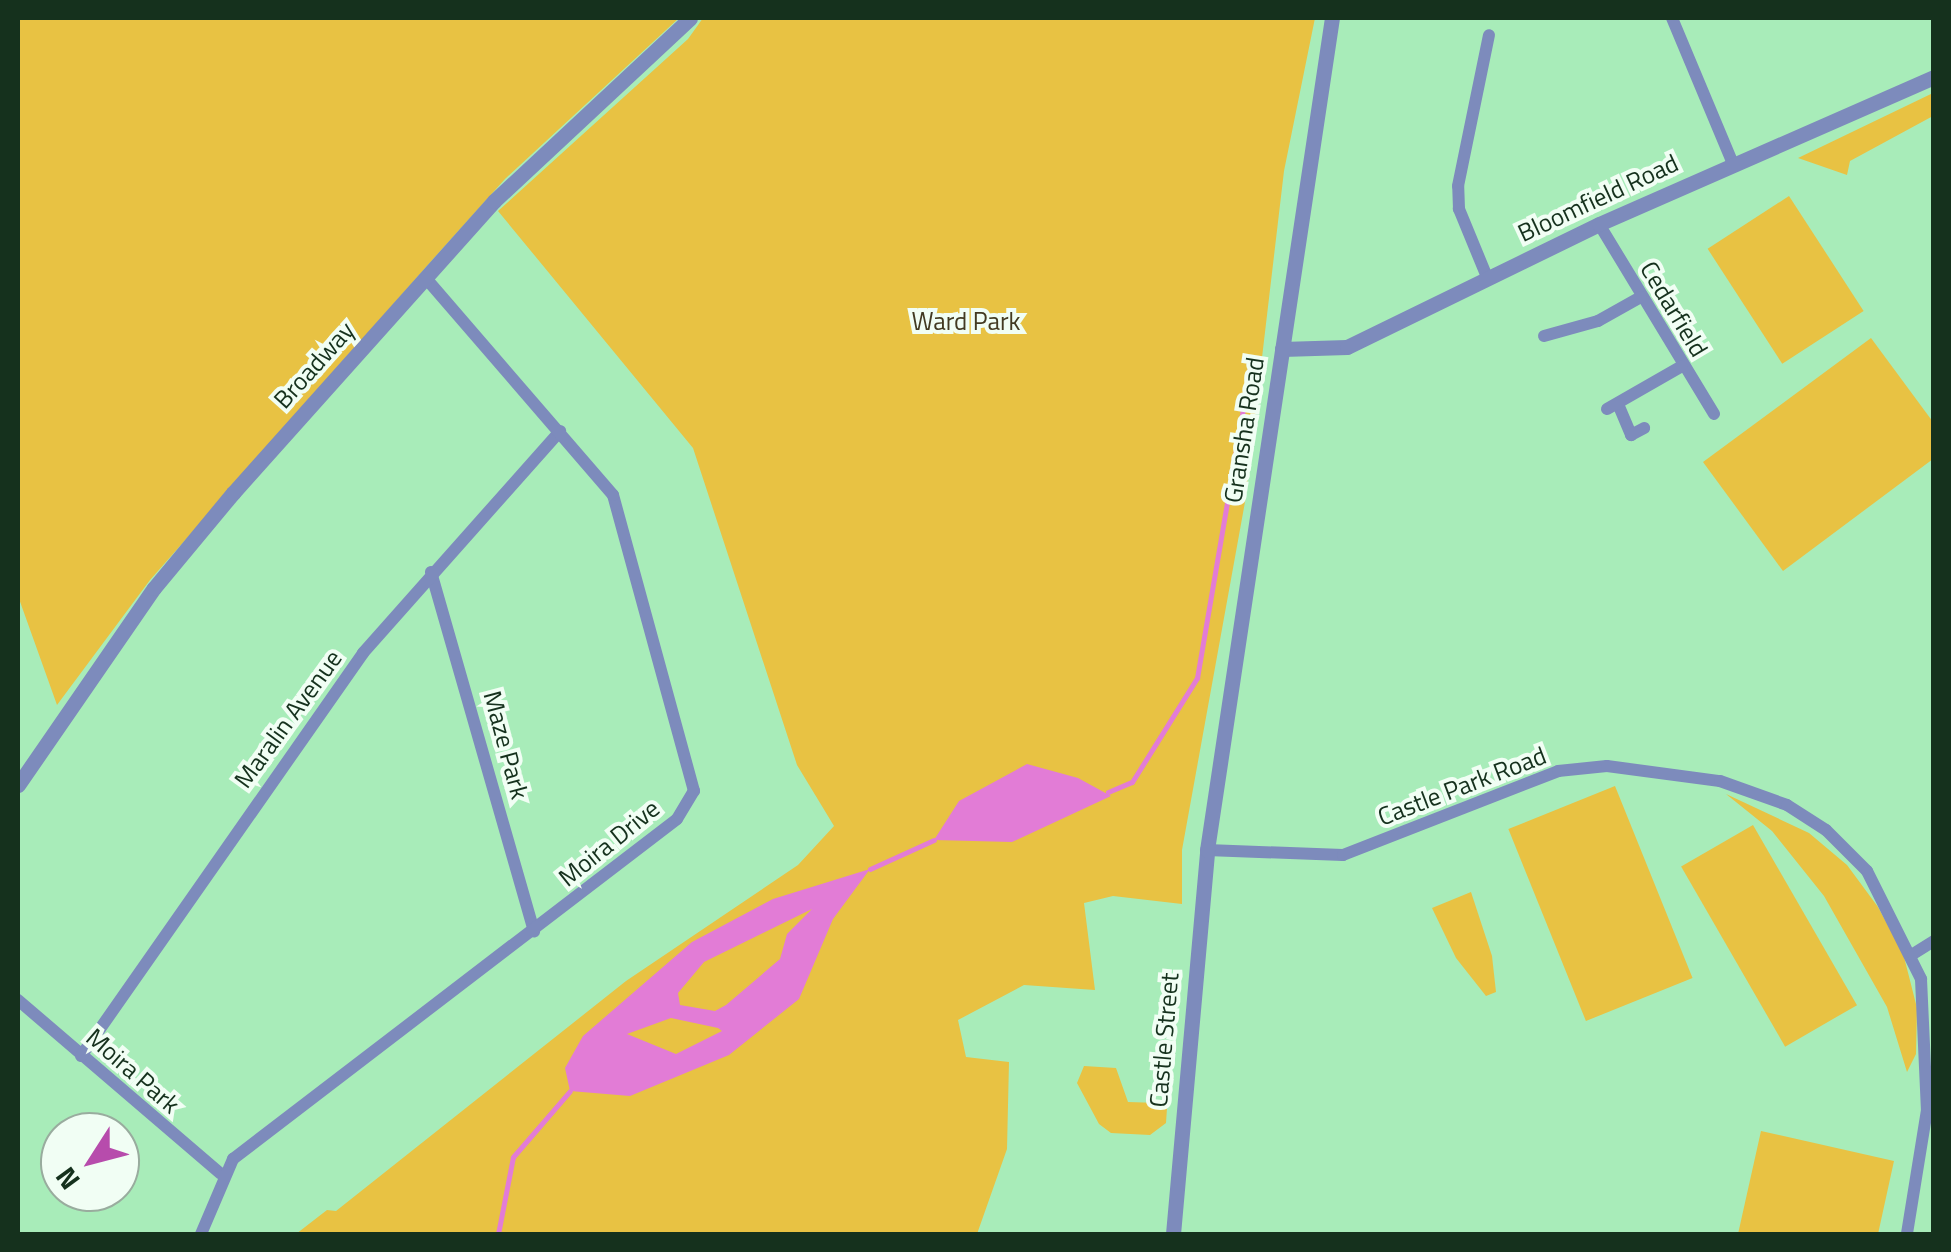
<!DOCTYPE html>
<style>
body{margin:0}
#map{position:relative;width:1951px;height:1252px;overflow:hidden;background:#a8ecb9;font-family:"Titillium Web",sans-serif}
div>[style]{position:absolute}
.green>*{inset:0;background:#e8c243;transform-origin:0 0}
.water>*{inset:0;background:#e27cd6}
.stream>*{height:5px;margin:-2.5px;padding:0 2.5px;transform-origin:2.5px;border-radius:2.5px;background:#e27cd6}
.minor>*{height:12px;margin:-6px;padding:0 6px;transform-origin:6px;border-radius:6px;background:#7d8bbc}
.tertiary>*{height:15px;margin:-7.5px;padding:0 7.5px;transform-origin:7.5px;border-radius:7.5px;background:#7d8bbc}
span{translate:-50% -50%;white-space:nowrap;text-align:center;line-height:1.15;-webkit-text-stroke:8px #f1fef4;paint-order:stroke}
.street-label{font-size:25px;color:#15311d}
.park-label{font-size:25px;color:#423a22}
.frame{position:absolute;inset:0;border:20px solid #15311d;pointer-events:none}
.north{position:absolute;left:40px;top:1112px;width:100px;height:100px;box-sizing:border-box;background:#f1fef4;border:2px solid #99ac9e;border-radius:50%;rotate:234deg;font-size:28px;font-weight:700;line-height:40px;text-align:center;color:#15311d}
.north::after{content:'';display:block;margin:auto;width:35px;height:45px;background:#b74cac;clip-path:polygon(50% 0,100% 100%,50% 72%,0 100%)}
</style>
<div id="map">
<div class="green">
<div style="clip-path:polygon(18px 18px,679px 18px,505px 179px,434px 258px,150px 580px,57px 705px,18px 596px)"></div>
<div style="clip-path:polygon(703px 18px,1315px 18px,1284px 171px,1245px 502px,1182px 850px,1182px 904px,1113px 896px,1084px 903px,1095px 990px,1024px 985px,958px 1020px,966px 1057px,1009px 1062px,1007px 1149px,977px 1234px,296px 1234px,327px 1210px,336px 1211px,626px 981px,798px 865px,834px 826px,797px 765px,693px 448px,498px 211px,688px 39px)"></div>
<div style="clip-path:polygon(1933px 93px,1933px 116px,1850px 161px,1847px 175px,1798px 158px)"></div>
<div style="left:1789px;top:196px;width:137px;height:97px;rotate:57deg"></div>
<div style="clip-path:polygon(1871px 338px,1933px 422px,1933px 459px,1783px 571px,1703px 462px)"></div>
<div style="left:1615px;top:786px;width:207px;height:115px;rotate:68deg"></div>
<div style="clip-path:polygon(1726px 794px,1809px 833px,1847px 865px,1878px 907px,1903px 953px,1917px 1008px,1916px 1054px,1907px 1072px,1887px 1007px,1824px 896px,1772px 831px)"></div>
<div style="left:1753px;top:825px;width:208px;height:83px;rotate:60deg"></div>
<div style="clip-path:polygon(1471px 892px,1492px 956px,1496px 992px,1486px 996px,1456px 958px,1432px 908px)"></div>
<div style="clip-path:polygon(1084px 1066px,1116px 1068px,1128px 1102px,1160px 1103px,1167px 1108px,1166px 1123px,1150px 1135px,1111px 1133px,1099px 1124px,1077px 1083px)"></div>
<div style="clip-path:polygon(1761px 1131px,1894px 1161px,1878px 1234px,1738px 1234px)"></div>
</div>
<div class="water">
<div style="clip-path:polygon(1027px 764px,1078px 778px,1111px 796px,1012px 842px,934px 840px,959px 801px)"></div>
<div style="clip-path:polygon(evenodd,870px 869px,833px 919px,799px 999px,729px 1055px,630px 1096px,570px 1091px,565px 1068px,583px 1036px,692px 942px,773px 899px,870px 869px,812px 909px,787px 934px,780px 959px,726px 1005px,715px 1011px,680px 1005px,678px 993px,704px 962px,812px 909px,870px 869px,671px 1018px,718px 1028px,722px 1031px,676px 1054px,627px 1034px,671px 1018px)"></div>
</div>
<div class="stream">
<div style="left:1108px;top:792px;width:26px;rotate:-23deg"></div>
<div style="left:1132px;top:782px;width:123px;rotate:-58deg"></div>
<div style="left:1197px;top:678px;width:314px;rotate:-80.3deg"></div>
<div style="left:870px;top:869px;width:70px;rotate:-24.4deg"></div>
<div style="left:498px;top:1234px;width:78px;rotate:-79deg"></div>
<div style="left:513px;top:1157px;width:87px;rotate:-49.2deg"></div>
</div>
<div class="minor">
<div style="left:1672px;top:18px;width:158px;rotate:67.3deg"></div>
<div style="left:1599px;top:224px;width:222px;rotate:58.8deg"></div>
<div style="left:1487px;top:277px;width:74px;rotate:-112.4deg"></div>
<div style="left:1459px;top:209px;width:23px;rotate:-92deg"></div>
<div style="left:1458px;top:186px;width:154px;rotate:-78.4deg"></div>
<div style="left:1544px;top:336px;width:56px;rotate:-15.5deg"></div>
<div style="left:1598px;top:321px;width:49px;rotate:-29.2deg"></div>
<div style="left:1618px;top:404px;width:34px;rotate:67deg"></div>
<div style="left:1631px;top:435px;width:15px;rotate:-28deg"></div>
<div style="left:1607px;top:409px;width:86px;rotate:-29.8deg"></div>
<div style="left:431px;top:572px;width:374px;rotate:74deg"></div>
<div style="left:1207px;top:850px;width:136px;rotate:2.1deg"></div>
<div style="left:1343px;top:855px;width:231px;rotate:-21.3deg"></div>
<div style="left:1558px;top:771px;width:49px;rotate:-5.8deg"></div>
<div style="left:1607px;top:766px;width:114px;rotate:7.6deg"></div>
<div style="left:1720px;top:781px;width:71px;rotate:19.7deg"></div>
<div style="left:1787px;top:805px;width:46px;rotate:32.7deg"></div>
<div style="left:1826px;top:830px;width:58px;rotate:45deg"></div>
<div style="left:1867px;top:871px;width:121px;rotate:63.4deg"></div>
<div style="left:1921px;top:979px;width:131px;rotate:87.4deg"></div>
<div style="left:1927px;top:1110px;width:126px;rotate:99.2deg"></div>
<div style="left:1913px;top:954px;width:25px;rotate:-32deg"></div>
<div style="left:18px;top:1000px;width:267px;rotate:40.6deg"></div>
<div style="left:81px;top:1056px;width:492px;rotate:-55deg"></div>
<div style="left:363px;top:653px;width:297px;rotate:-48.4deg"></div>
<div style="left:201px;top:1234px;width:82px;rotate:-66.9deg"></div>
<div style="left:233px;top:1159px;width:559px;rotate:-37.44deg"></div>
<div style="left:677px;top:819px;width:33px;rotate:-59deg"></div>
<div style="left:694px;top:791px;width:307px;rotate:-105.3deg"></div>
<div style="left:613px;top:495px;width:286px;rotate:-130.8deg"></div>
</div>
<div class="tertiary">
<div style="left:1282px;top:349px;width:65px;rotate:-1.8deg"></div>
<div style="left:1347px;top:347px;width:280px;rotate:-26deg"></div>
<div style="left:1599px;top:224px;width:366px;rotate:-23.7deg"></div>
<div style="left:18px;top:785px;width:239px;rotate:-55.4deg"></div>
<div style="left:154px;top:588px;width:124px;rotate:-50.3deg"></div>
<div style="left:233px;top:493px;width:392px;rotate:-48.2deg"></div>
<div style="left:494px;top:201px;width:268px;rotate:-43deg"></div>
<div style="left:1173px;top:1234px;width:386px;rotate:-84.9deg"></div>
<div style="left:1207px;top:850px;width:841px;rotate:-81.46deg"></div>
</div>
<div class="street-label">
<span style="left:1598px;top:198px;rotate:-25deg">Bloomfield Road</span>
<span style="left:1674px;top:309px;rotate:59deg">Cedarfield</span>
<span style="left:314px;top:365px;rotate:-48deg">Broadway</span>
<span style="left:1244px;top:430px;rotate:-81deg">Gransha Road</span>
<span style="left:288px;top:719px;rotate:-54deg">Maralin Avenue</span>
<span style="left:506px;top:745px;rotate:75deg">Maze Park</span>
<span style="left:1462px;top:786px;rotate:-21deg">Castle Park Road</span>
<span style="left:609px;top:843px;rotate:-39deg">Moira Drive</span>
<span style="left:1164px;top:1040px;rotate:-85deg">Castle Street</span>
<span style="left:133px;top:1071px;rotate:41deg">Moira Park</span>
</div>
<div class="park-label">
<span style="left:966px;top:321px">Ward Park</span>
</div>
<div class="frame"></div>
<div class="north">N</div>
</div>
